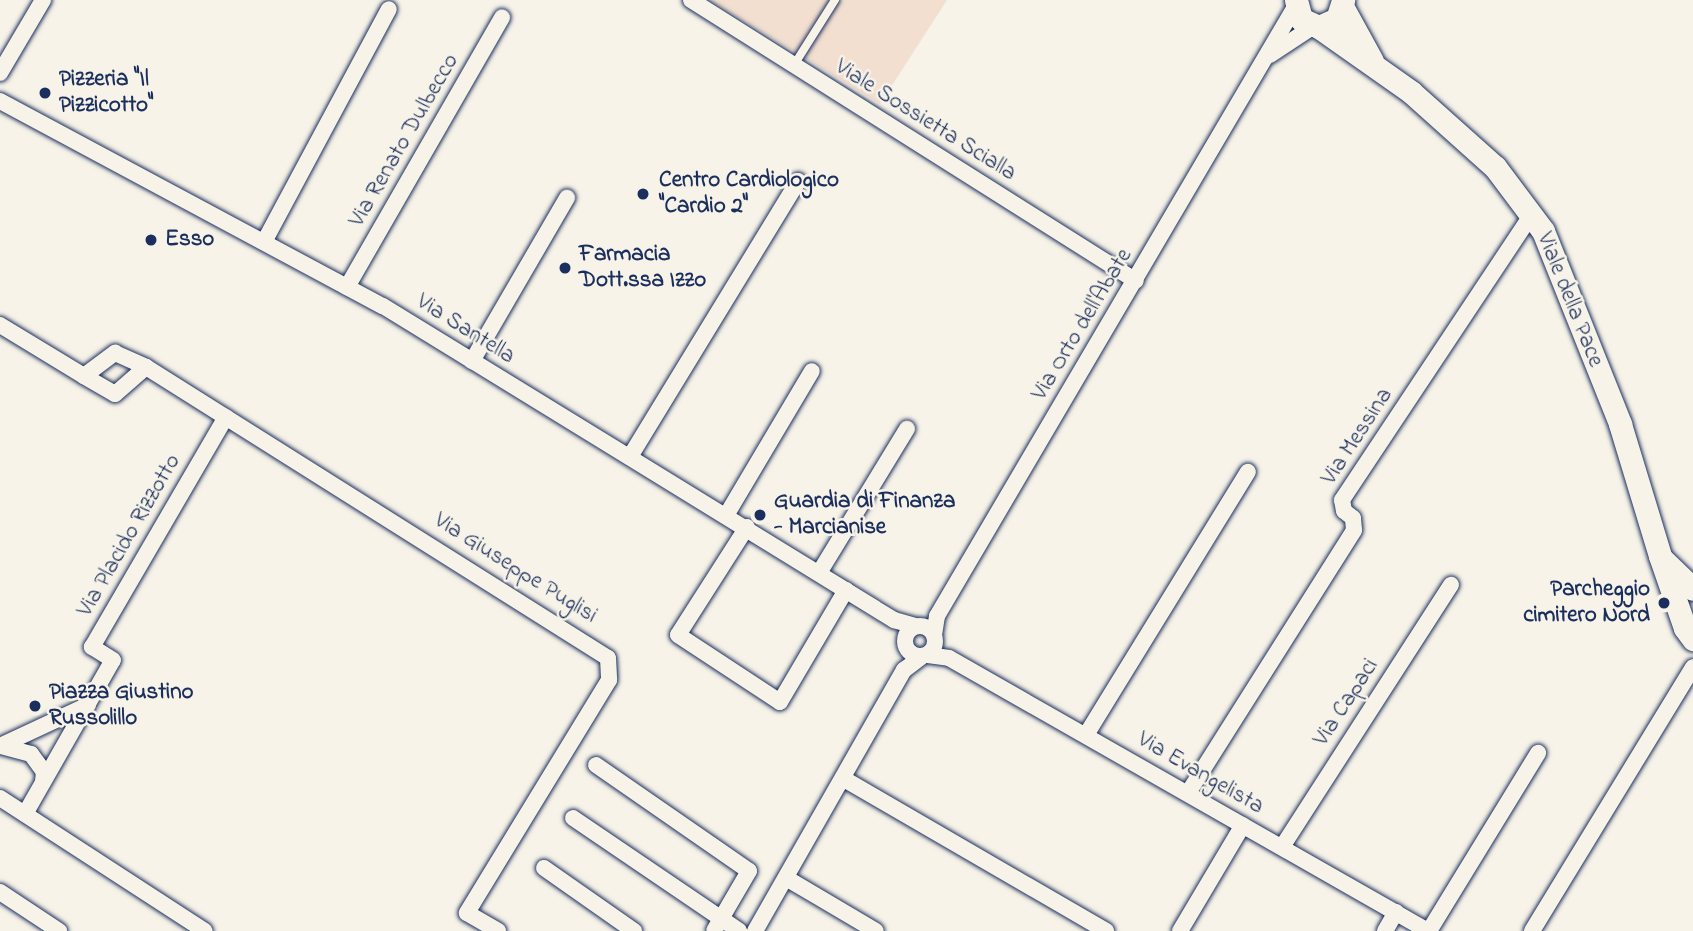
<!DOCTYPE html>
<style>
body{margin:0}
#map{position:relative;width:1693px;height:931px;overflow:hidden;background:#f7f3e8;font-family:"Indie Flower",sans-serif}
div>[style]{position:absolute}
.built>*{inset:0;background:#f2dfd0}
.roads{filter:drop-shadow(0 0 2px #1b2f5e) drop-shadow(0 0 2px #1b2f5e)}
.lane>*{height:8px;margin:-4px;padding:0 4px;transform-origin:4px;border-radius:4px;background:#f7f3e8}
.street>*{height:16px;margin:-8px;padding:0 8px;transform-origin:8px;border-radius:8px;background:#f7f3e8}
.street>.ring{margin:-8px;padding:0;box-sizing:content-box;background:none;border:16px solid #f7f3e8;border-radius:50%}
.secondary>*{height:23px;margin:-11.5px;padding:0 11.5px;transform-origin:11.5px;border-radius:11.5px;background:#f7f3e8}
.dots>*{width:19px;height:19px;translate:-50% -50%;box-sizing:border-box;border:4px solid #f7f3e8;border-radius:50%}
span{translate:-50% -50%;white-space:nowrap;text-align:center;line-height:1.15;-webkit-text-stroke:5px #f7f3e8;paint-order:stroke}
.poi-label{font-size:23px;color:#1b2f5e;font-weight:700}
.left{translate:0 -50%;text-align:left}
.right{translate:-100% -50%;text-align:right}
.street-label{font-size:23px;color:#1b2f5e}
</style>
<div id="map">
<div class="built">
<div style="clip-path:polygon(710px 0,947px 0,880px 104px)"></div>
</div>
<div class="roads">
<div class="lane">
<div style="left:794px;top:65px;width:77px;rotate:-57.8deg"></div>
</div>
<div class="street">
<div style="left:691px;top:0;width:526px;rotate:32.27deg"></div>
<div style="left:1270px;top:55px;width:53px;rotate:-33.4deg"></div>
<div style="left:0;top:73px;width:85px;rotate:-59.5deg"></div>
<div style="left:0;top:101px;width:434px;rotate:28.2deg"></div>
<div style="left:383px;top:306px;width:600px;rotate:31.57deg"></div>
<div style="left:894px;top:620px;width:22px;rotate:16deg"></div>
<div style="left:264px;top:242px;width:264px;rotate:-61.8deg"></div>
<div style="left:347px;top:287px;width:311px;rotate:-60.1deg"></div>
<div style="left:0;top:325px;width:98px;rotate:31.3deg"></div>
<div style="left:115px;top:353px;width:34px;rotate:24deg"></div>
<div style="left:146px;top:367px;width:41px;rotate:138.9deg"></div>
<div style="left:115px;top:394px;width:36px;rotate:-150deg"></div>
<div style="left:84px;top:376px;width:39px;rotate:-37deg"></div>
<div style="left:472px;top:361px;width:189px;rotate:-59.8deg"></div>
<div style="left:146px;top:367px;width:546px;rotate:32.21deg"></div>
<div style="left:608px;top:658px;width:22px;rotate:87deg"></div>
<div style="left:609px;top:680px;width:273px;rotate:121.4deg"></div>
<div style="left:467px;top:913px;width:36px;rotate:30deg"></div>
<div style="left:631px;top:455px;width:321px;rotate:-58.6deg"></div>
<div style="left:727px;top:514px;width:166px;rotate:-59.3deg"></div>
<div style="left:747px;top:527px;width:128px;rotate:122.6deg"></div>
<div style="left:678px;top:635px;width:122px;rotate:33.3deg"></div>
<div style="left:780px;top:702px;width:130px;rotate:-59.5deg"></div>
<div style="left:819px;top:573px;width:169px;rotate:-58.6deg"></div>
<div class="ring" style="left:905px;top:626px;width:14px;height:14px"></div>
<div style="left:934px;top:635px;width:19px;rotate:-81deg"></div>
<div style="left:937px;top:616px;width:709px;rotate:-59.56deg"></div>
<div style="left:928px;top:655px;width:21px;rotate:8deg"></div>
<div style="left:949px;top:658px;width:551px;rotate:29.68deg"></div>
<div style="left:1086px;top:735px;width:309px;rotate:-58.4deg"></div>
<div style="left:0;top:746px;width:97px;rotate:-25deg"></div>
<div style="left:1px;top:746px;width:31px;rotate:15deg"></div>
<div style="left:31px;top:754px;width:22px;rotate:54deg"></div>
<div style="left:44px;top:772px;width:10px;rotate:96deg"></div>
<div style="left:596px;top:765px;width:186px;rotate:34.7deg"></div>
<div style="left:749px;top:871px;width:69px;rotate:120.3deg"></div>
<div style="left:844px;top:779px;width:303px;rotate:30.1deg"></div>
<div style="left:1188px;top:793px;width:311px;rotate:-57.7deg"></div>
<div style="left:1354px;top:530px;width:12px;rotate:-95deg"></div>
<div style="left:1353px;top:518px;width:11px;rotate:-142deg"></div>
<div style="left:1344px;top:511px;width:11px;rotate:-100deg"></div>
<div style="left:1342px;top:500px;width:343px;rotate:-56.4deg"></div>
<div style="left:0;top:798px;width:244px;rotate:33deg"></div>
<div style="left:25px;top:814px;width:177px;rotate:-60.3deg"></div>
<div style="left:113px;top:660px;width:25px;rotate:-148deg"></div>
<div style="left:92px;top:647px;width:266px;rotate:-59.8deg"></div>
<div style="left:573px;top:818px;width:201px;rotate:34.2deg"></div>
<div style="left:1282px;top:847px;width:312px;rotate:-57.2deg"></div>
<div style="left:544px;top:868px;width:110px;rotate:35deg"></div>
<div style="left:786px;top:878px;width:104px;rotate:30.5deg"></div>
<div style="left:0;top:892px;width:71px;rotate:33.5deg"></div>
<div style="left:755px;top:931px;width:301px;rotate:-60.3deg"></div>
<div style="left:904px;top:670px;width:21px;rotate:-37deg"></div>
<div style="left:1180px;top:931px;width:123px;rotate:-59.3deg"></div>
<div style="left:1385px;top:931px;width:22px;rotate:-60deg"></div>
<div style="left:1429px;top:931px;width:209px;rotate:-58.5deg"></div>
<div style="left:1532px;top:931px;width:309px;rotate:-58.6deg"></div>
</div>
<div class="secondary">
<div style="left:1296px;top:0;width:20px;rotate:75deg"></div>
<div style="left:1301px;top:19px;width:20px;rotate:24deg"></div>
<div style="left:1319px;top:27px;width:20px;rotate:-24deg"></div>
<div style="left:1337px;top:19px;width:20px;rotate:-72deg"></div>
<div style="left:1343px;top:8px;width:60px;rotate:61.3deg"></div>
<div style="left:1319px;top:27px;width:113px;rotate:35.2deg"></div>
<div style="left:1411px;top:92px;width:113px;rotate:41.8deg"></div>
<div style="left:1495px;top:167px;width:80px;rotate:53.1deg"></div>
<div style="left:1543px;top:231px;width:208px;rotate:68.2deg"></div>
<div style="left:1620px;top:424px;width:138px;rotate:73.1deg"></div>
<div style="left:1660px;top:556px;width:76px;rotate:70.9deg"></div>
<div style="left:1685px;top:628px;width:14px;rotate:54deg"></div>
<div style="left:1664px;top:561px;width:40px;rotate:44deg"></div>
</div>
</div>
<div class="dots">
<div style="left:45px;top:93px;background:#1b2f5e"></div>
<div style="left:643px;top:194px;background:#1b2f5e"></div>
<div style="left:151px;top:240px;background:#1b2f5e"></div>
<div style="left:565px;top:268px;background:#1b2f5e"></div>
<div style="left:760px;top:515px;background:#1b2f5e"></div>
<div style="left:1664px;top:603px;background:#1b2f5e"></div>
<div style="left:35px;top:706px;background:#1b2f5e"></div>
</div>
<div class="poi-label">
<span class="left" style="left:59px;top:93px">Pizzeria "Il<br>Pizzicotto"</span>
<span class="left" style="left:659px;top:194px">Centro Cardiologico<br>"Cardio 2"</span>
<span class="left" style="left:165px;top:240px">Esso</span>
<span class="left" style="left:579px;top:268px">Farmacia<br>Dott.ssa Izzo</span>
<span class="left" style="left:774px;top:515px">Guardia di Finanza<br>- Marcianise</span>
<span class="right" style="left:1650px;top:603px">Parcheggio<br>cimitero Nord</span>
<span class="left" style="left:49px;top:706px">Piazza Giustino<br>Russolillo</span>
</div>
<div class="street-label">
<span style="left:925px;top:121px;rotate:32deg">Viale Sossietta Scialla</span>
<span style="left:405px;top:141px;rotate:-60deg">Via Renato Dulbecco</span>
<span style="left:1569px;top:300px;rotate:68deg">Viale della Pace</span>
<span style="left:1083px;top:325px;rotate:-59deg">Via Orto dell'Abate</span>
<span style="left:465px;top:330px;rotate:32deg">Via Santella</span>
<span style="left:1358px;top:437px;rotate:-57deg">Via Messina</span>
<span style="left:130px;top:536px;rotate:-60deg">Via Placido Rizzotto</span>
<span style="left:515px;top:569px;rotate:32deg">Via Giuseppe Puglisi</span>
<span style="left:1347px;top:703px;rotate:-57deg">Via Capaci</span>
<span style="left:1200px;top:774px;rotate:30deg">Via Evangelista</span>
</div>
</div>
